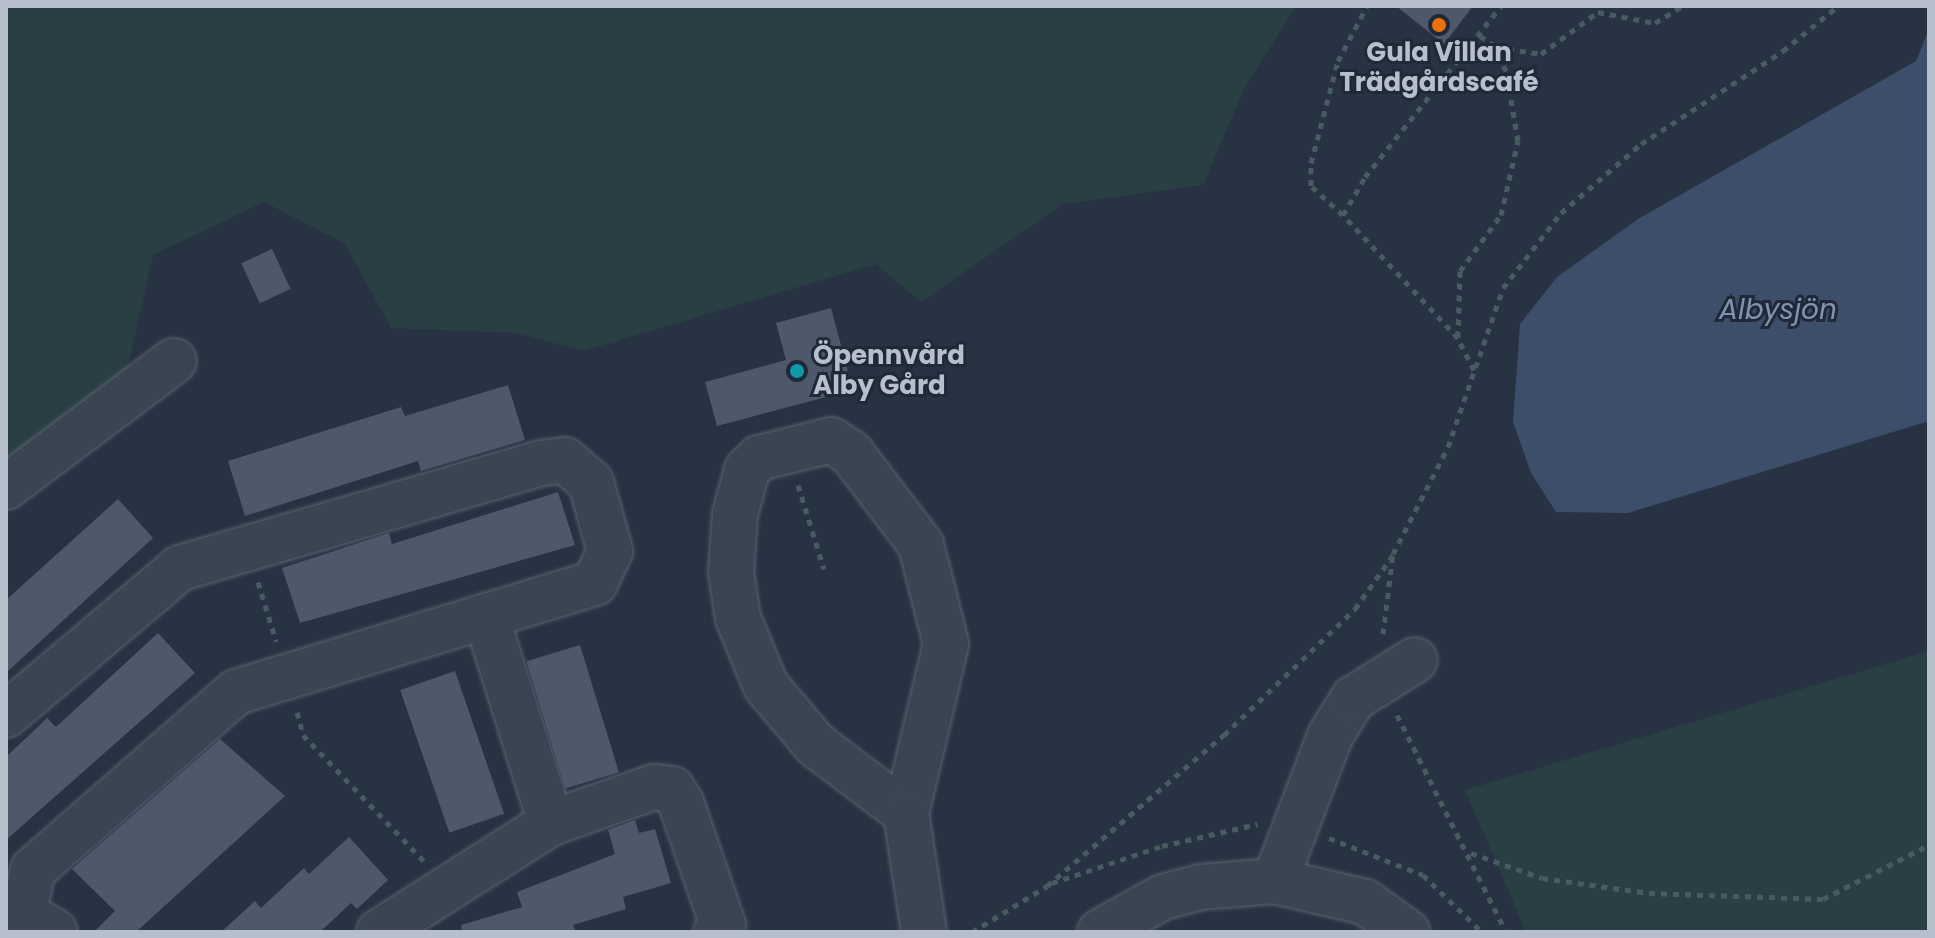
<!DOCTYPE html>
<meta charset="utf-8">
<style>
body{margin:0}
#map{position:relative;width:1935px;height:938px;overflow:hidden;background:#273242;font-family:Poppins,sans-serif}
div>[style]{position:absolute}
.green>*{inset:0;background:#293f43}
.water>*{inset:0;background:#3d4e6a}
.building>*{inset:0;background:#4d586b;transform-origin:0 0}
.path>*{height:5px;margin-top:-2.5px;transform-origin:0;background:repeating-linear-gradient(90deg,#475c60 0 6px,transparent 0 12px)}
.roads{filter:drop-shadow(0 0 2px #59626f) drop-shadow(0 0 2px #59626f)}
.minor>*{height:44px;margin:-22px;padding:0 22px;transform-origin:22px;border-radius:22px;background:#3b4452}
.dots>*{width:22px;height:22px;translate:-50% -50%;box-sizing:border-box;border:4px solid #202937;border-radius:50%}
span{translate:-50% -50%;white-space:nowrap;text-align:center;line-height:1.15;-webkit-text-stroke:6px #202937;paint-order:stroke}
.poi-label{font-size:26px;color:#b8bfcc;font-weight:700}
.left{translate:0 -50%;text-align:left}
.water-label{font-size:28px;color:#8094b2;font-style:italic}
.frame{position:absolute;inset:0;border:8px solid #b8bfcc;pointer-events:none}
</style>
<div id="map">
<div class="green">
<div style="clip-path:polygon(6px 6px,1296px 6px,1244px 89px,1203px 185px,1063px 204px,921px 302px,876px 264px,583px 351px,518px 333px,391px 328px,345px 244px,264px 202px,153px 255px,126px 376px,6px 462px)"></div>
<div style="clip-path:polygon(1929px 651px,1929px 932px,1526px 932px,1465px 790px)"></div>
</div>
<div class="water">
<div style="clip-path:polygon(1929px 29px,1929px 421px,1628px 513px,1556px 512px,1531px 473px,1513px 422px,1520px 324px,1557px 277px,1638px 219px,1916px 61px)"></div>
</div>
<div class="building">
<div style="clip-path:polygon(1396px 6px,1473px 6px,1444px 44px)"></div>
<div style="left:272px;top:249px;width:44px;height:34px;rotate:65deg"></div>
<div style="clip-path:polygon(831px 308px,853px 390px,717px 426px,705px 382px,786px 360px,776px 323px)"></div>
<div style="clip-path:polygon(508px 385px,525px 440px,421px 471px,418px 461px,245px 516px,228px 461px,401px 407px,405px 416px)"></div>
<div style="clip-path:polygon(558px 492px,575px 545px,300px 623px,282px 568px,389px 533px,392px 544px)"></div>
<div style="clip-path:polygon(118px 499px,153px 538px,6px 673px,6px 600px)"></div>
<div style="clip-path:polygon(158px 633px,195px 673px,6px 840px,6px 757px,47px 718px,56px 727px)"></div>
<div style="left:580px;top:645px;width:133px;height:56px;rotate:73deg"></div>
<div style="left:455px;top:671px;width:151px;height:58px;rotate:71deg"></div>
<div style="clip-path:polygon(220px 739px,285px 796px,136px 932px,94px 932px,115px 911px,72px 869px)"></div>
<div style="clip-path:polygon(635px 820px,639px 833px,655px 829px,671px 883px,623px 897px,626px 909px,573px 925px,576px 932px,462px 932px,461px 925px,522px 907px,517px 892px,615px 854px,608px 830px)"></div>
<div style="clip-path:polygon(349px 837px,388px 880px,357px 909px,351px 903px,320px 932px,221px 932px,255px 901px,261px 908px,304px 868px,309px 874px)"></div>
</div>
<div class="path">
<div style="left:1496px;top:47px;width:46px;rotate:8.8deg"></div>
<div style="left:1541px;top:54px;width:71px;rotate:-36.4deg"></div>
<div style="left:1598px;top:12px;width:58px;rotate:10.9deg"></div>
<div style="left:1655px;top:23px;width:32px;rotate:-32deg"></div>
<div style="left:1343px;top:215px;width:43px;rotate:-137.8deg"></div>
<div style="left:1311px;top:186px;width:23px;rotate:-90deg"></div>
<div style="left:1311px;top:163px;width:106px;rotate:-75.2deg"></div>
<div style="left:1338px;top:61px;width:62px;rotate:-62.2deg"></div>
<div style="left:1458px;top:337px;width:66px;rotate:-88.3deg"></div>
<div style="left:1460px;top:271px;width:69px;rotate:-53.8deg"></div>
<div style="left:1501px;top:215px;width:76px;rotate:-77.1deg"></div>
<div style="left:1518px;top:141px;width:71px;rotate:-99.7deg"></div>
<div style="left:1506px;top:71px;width:27px;rotate:-114deg"></div>
<div style="left:1495px;top:46px;width:22px;rotate:-146deg"></div>
<div style="left:1474px;top:370px;width:36px;rotate:-117deg"></div>
<div style="left:1458px;top:338px;width:168px;rotate:-133.1deg"></div>
<div style="left:1343px;top:215px;width:44px;rotate:-59.9deg"></div>
<div style="left:1365px;top:177px;width:218px;rotate:-51.5deg"></div>
<div style="left:798px;top:485px;width:88px;rotate:72.8deg"></div>
<div style="left:258px;top:582px;width:62px;rotate:73deg"></div>
<div style="left:1383px;top:634px;width:81px;rotate:-82.9deg"></div>
<div style="left:1393px;top:554px;width:120px;rotate:-62.8deg"></div>
<div style="left:1448px;top:447px;width:168px;rotate:-70.9deg"></div>
<div style="left:1503px;top:288px;width:95px;rotate:-52.3deg"></div>
<div style="left:1561px;top:213px;width:106px;rotate:-40.8deg"></div>
<div style="left:1641px;top:144px;width:170px;rotate:-33.2deg"></div>
<div style="left:1783px;top:51px;width:71px;rotate:-39.3deg"></div>
<div style="left:297px;top:712px;width:24px;rotate:75deg"></div>
<div style="left:303px;top:735px;width:175px;rotate:46.2deg"></div>
<div style="left:1397px;top:715px;width:243px;rotate:63.3deg"></div>
<div style="left:1329px;top:838px;width:101px;rotate:21.5deg"></div>
<div style="left:1423px;top:875px;width:82px;rotate:44deg"></div>
<div style="left:1471px;top:853px;width:75px;rotate:19.4deg"></div>
<div style="left:1542px;top:878px;width:108px;rotate:8deg"></div>
<div style="left:1649px;top:893px;width:174px;rotate:2deg"></div>
<div style="left:1823px;top:899px;width:119px;rotate:-27deg"></div>
<div style="left:1052px;top:883px;width:116px;rotate:-18.6deg"></div>
<div style="left:1162px;top:846px;width:98px;rotate:-13deg"></div>
<div style="left:972px;top:932px;width:88px;rotate:-31.5deg"></div>
<div style="left:1047px;top:886px;width:233px;rotate:-40.5deg"></div>
<div style="left:1224px;top:735px;width:182px;rotate:-43.9deg"></div>
<div style="left:1355px;top:609px;width:66px;rotate:-54.9deg"></div>
</div>
<div class="roads">
<div class="minor">
<div style="left:6px;top:487px;width:210px;rotate:-36.9deg"></div>
<div style="left:486px;top:616px;width:217px;rotate:72.6deg"></div>
<div style="left:6px;top:715px;width:228px;rotate:-40.2deg"></div>
<div style="left:180px;top:568px;width:377px;rotate:-16.2deg"></div>
<div style="left:542px;top:463px;width:23px;rotate:-7deg"></div>
<div style="left:565px;top:460px;width:35px;rotate:41deg"></div>
<div style="left:591px;top:483px;width:71px;rotate:74.4deg"></div>
<div style="left:610px;top:551px;width:35px;rotate:115deg"></div>
<div style="left:595px;top:583px;width:375px;rotate:163.1deg"></div>
<div style="left:236px;top:692px;width:270px;rotate:138.8deg"></div>
<div style="left:33px;top:870px;width:41px;rotate:102.7deg"></div>
<div style="left:906px;top:813px;width:113px;rotate:-142.9deg"></div>
<div style="left:816px;top:745px;width:77px;rotate:-130.3deg"></div>
<div style="left:766px;top:686px;width:74px;rotate:-112.4deg"></div>
<div style="left:738px;top:618px;width:47px;rotate:-98.7deg"></div>
<div style="left:731px;top:572px;width:58px;rotate:-86.1deg"></div>
<div style="left:735px;top:514px;width:46px;rotate:-74.7deg"></div>
<div style="left:747px;top:470px;width:17px;rotate:-45deg"></div>
<div style="left:759px;top:458px;width:74px;rotate:-14deg"></div>
<div style="left:831px;top:440px;width:24px;rotate:33deg"></div>
<div style="left:851px;top:453px;width:116px;rotate:52.7deg"></div>
<div style="left:921px;top:545px;width:102px;rotate:75.8deg"></div>
<div style="left:946px;top:644px;width:174px;rotate:103.3deg"></div>
<div style="left:906px;top:813px;width:120px;rotate:81.4deg"></div>
<div style="left:1275px;top:881px;width:155px;rotate:-69.2deg"></div>
<div style="left:1330px;top:736px;width:44px;rotate:-58.1deg"></div>
<div style="left:1353px;top:699px;width:73px;rotate:-32.2deg"></div>
<div style="left:6px;top:902px;width:57px;rotate:31.5deg"></div>
<div style="left:379px;top:932px;width:204px;rotate:-32.4deg"></div>
<div style="left:551px;top:823px;width:109px;rotate:-19.3deg"></div>
<div style="left:654px;top:787px;width:18px;rotate:6deg"></div>
<div style="left:672px;top:789px;width:17px;rotate:57deg"></div>
<div style="left:681px;top:803px;width:129px;rotate:71deg"></div>
<div style="left:723px;top:925px;width:10px;rotate:135deg"></div>
<div style="left:1100px;top:932px;width:72px;rotate:-29.1deg"></div>
<div style="left:1163px;top:897px;width:38px;rotate:-15deg"></div>
<div style="left:1200px;top:887px;width:75px;rotate:-4.6deg"></div>
<div style="left:1275px;top:881px;width:92px;rotate:13.1deg"></div>
<div style="left:1365px;top:902px;width:52px;rotate:35.5deg"></div>
</div>
</div>
<div class="dots">
<div style="left:1439px;top:25px;background:#e8710a"></div>
<div style="left:797px;top:371px;background:#0f9aa8"></div>
</div>
<div class="poi-label">
<span style="left:1439px;top:68px">Gula Villan<br>Trädgårdscafé</span>
<span class="left" style="left:813px;top:371px">Öpennvård<br>Alby Gård</span>
</div>
<div class="water-label">
<span style="left:1778px;top:310px">Albysjön</span>
</div>
<div class="frame"></div>
</div>
